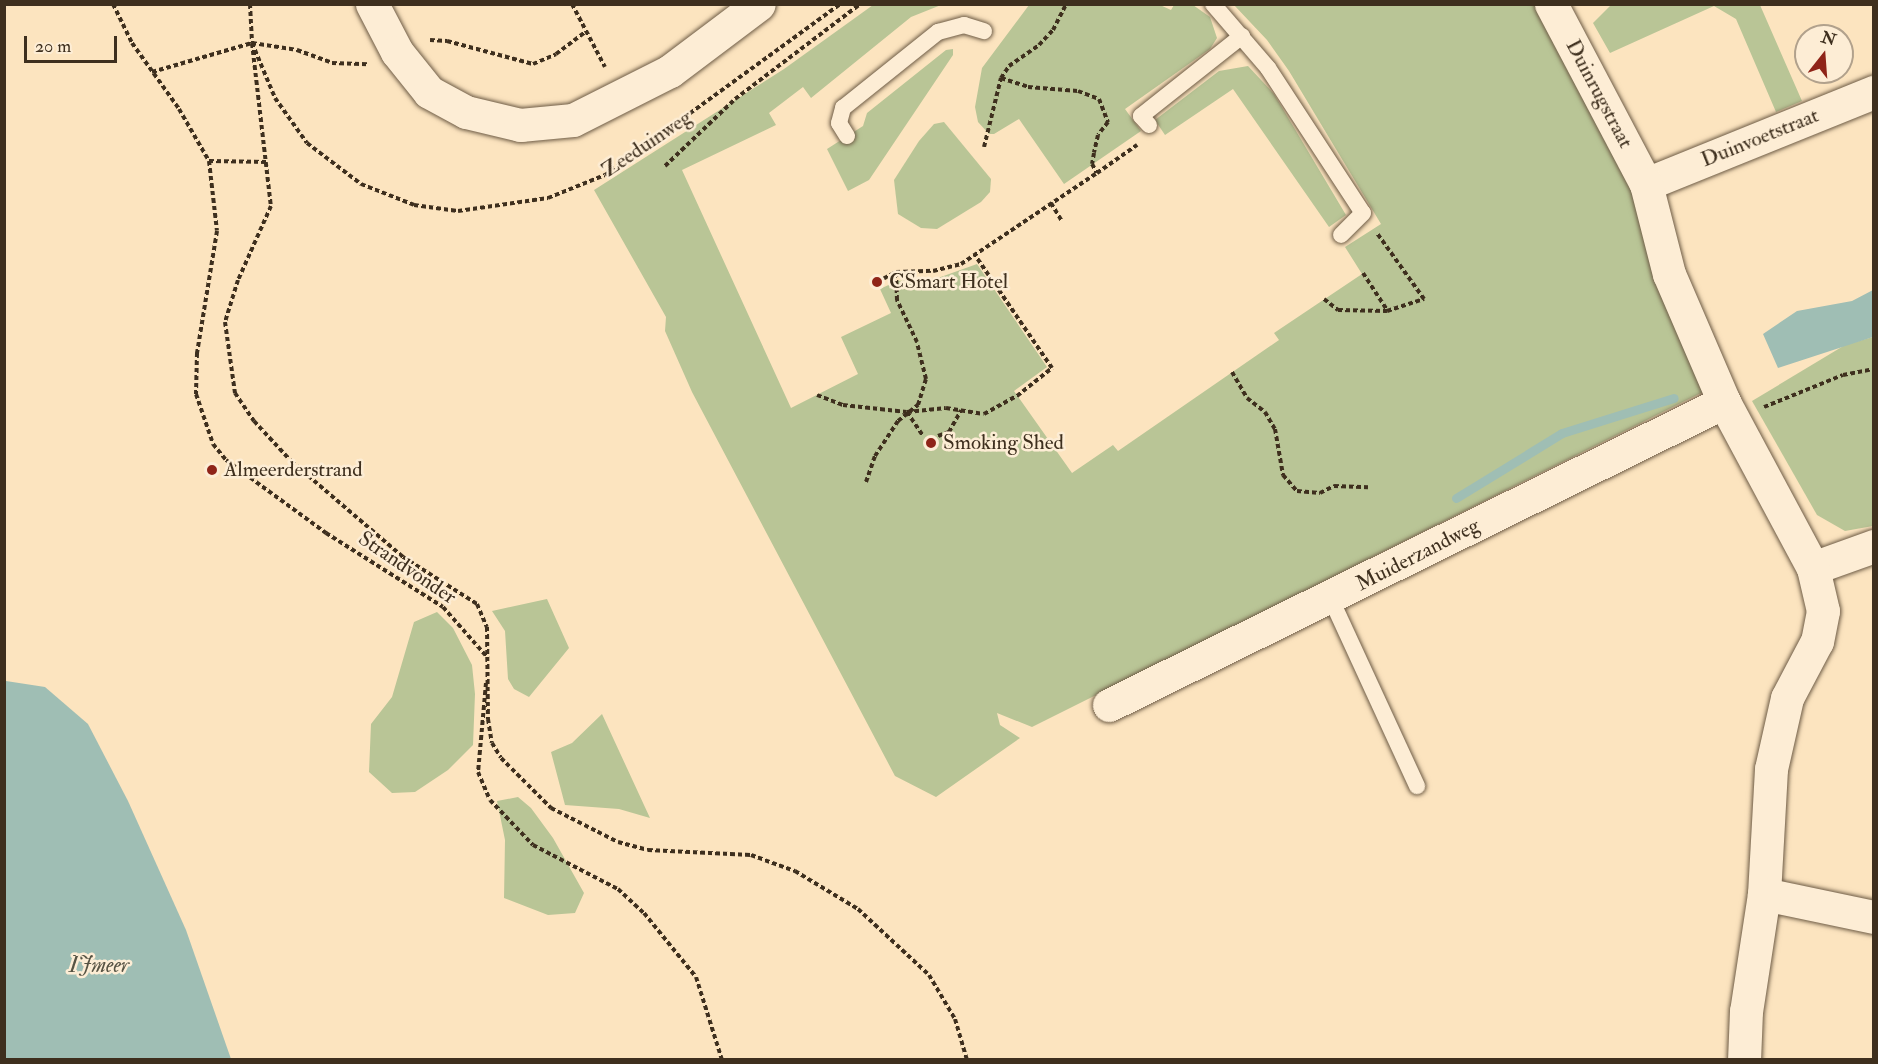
<!DOCTYPE html>
<style>
body{margin:0}
#map{position:relative;width:1878px;height:1064px;overflow:hidden;background:#fce4bf;font-family:"IM FELL Double Pica",serif}
div>[style]{position:absolute}
.green>*{inset:0;background:#b9c596}
.water>*{inset:0;background:#9fbeb4}
.stream>*{height:9px;margin:-4.5px;padding:0 4.5px;transform-origin:4.5px;border-radius:4.5px;background:#9fbeb4}
.path>*{height:4px;margin-top:-2px;transform-origin:0;background:repeating-linear-gradient(90deg,#3e2f1e 0 4.5px,transparent 0 7.5px)}
.roads{filter:drop-shadow(0 0 2px #6e5c46) drop-shadow(0 0 2px #6e5c46)}
.lane>*{height:16px;margin:-8px;padding:0 8px;transform-origin:8px;border-radius:8px;background:#fdedd5}
.street>*{height:33px;margin:-16.5px;padding:0 16.5px;transform-origin:16.5px;border-radius:16.5px;background:#fdedd5}
.secondary>*{height:33px;margin:-16.5px;padding:0 16.5px;transform-origin:16.5px;border-radius:16.5px;background:#fdedd5}
.dots>*{width:16px;height:16px;translate:-50% -50%;box-sizing:border-box;border:3px solid #fdedd5;border-radius:50%}
span{translate:-50% -50%;white-space:nowrap;text-align:center;line-height:1.15;-webkit-text-stroke:5px #fdedd5;paint-order:stroke}
.street-label{font-size:21px;color:#3e2f1e}
.poi-label{font-size:21px;color:#3e2f1e}
.left{translate:0 -50%;text-align:left}
.water-label{font-size:22px;color:#565344;font-style:italic}
.frame{position:absolute;inset:0;border:6px solid #3e2f1e;pointer-events:none}
.north{position:absolute;left:1794px;top:24px;width:60px;height:60px;box-sizing:border-box;background:#fdedd5;border:2px solid #b1a18c;border-radius:50%;rotate:17deg;font-size:16px;font-weight:700;line-height:24px;text-align:center;color:#3e2f1e}
.north::after{content:'';display:block;margin:auto;width:21px;height:27px;background:#8f2418;clip-path:polygon(50% 0,100% 100%,50% 72%,0 100%)}
.scale{position:absolute;left:24px;top:36px;width:93px;height:27px;box-sizing:border-box;border:3px solid #3e2f1e;border-top:0;padding-left:8px;font-size:18px;line-height:21px;white-space:nowrap;color:#3e2f1e;-webkit-text-stroke:4px #fdedd5;paint-order:stroke}
</style>
<div id="map">
<div class="green">
<div style="clip-path:polygon(873px 5px,941px 5px,911px 17px,811px 98px,803px 87px,769px 113px,776px 125px,682px 170px,791px 408px,858px 374px,841px 337px,891px 313px,880px 289px,897px 281px,938px 278px,977px 264px,1047px 367px,1014px 391px,1072px 473px,1113px 445px,1118px 451px,1279px 340px,1274px 333px,1362px 274px,1345px 247px,1381px 224px,1289px 71px,1267px 40px,1234px 5px,1537px 5px,1637px 189px,1703px 392px,1032px 727px,997px 713px,1000px 725px,1020px 738px,936px 797px,895px 776px,692px 392px,665px 331px,666px 317px,594px 190px,784px 69px)"></div>
<div style="clip-path:polygon(1160px 5px,1171px 10px,1174px 5px,1193px 5px,1210px 17px,1217px 38px,1210px 49px,1125px 109px,1141px 131px,1064px 184px,1019px 119px,994px 134px,989px 134px,978px 122px,975px 107px,982px 68px,1029px 5px)"></div>
<div style="clip-path:polygon(1611px 5px,1760px 5px,1802px 101px,1776px 112px,1736px 19px,1714px 6px,1610px 53px,1593px 23px)"></div>
<div style="clip-path:polygon(953px 49px,953px 55px,869px 180px,848px 191px,827px 149px,863px 126px,867px 113px,946px 50px)"></div>
<div style="clip-path:polygon(1248px 66px,1274px 94px,1346px 215px,1329px 227px,1233px 89px,1165px 135px,1155px 120px,1219px 71px)"></div>
<div style="clip-path:polygon(944px 122px,991px 179px,990px 192px,981px 202px,937px 229px,921px 228px,898px 214px,894px 180px,919px 141px,934px 124px)"></div>
<div style="clip-path:polygon(1873px 337px,1873px 526px,1845px 531px,1817px 515px,1752px 401px,1845px 345px)"></div>
<div style="clip-path:polygon(547px 599px,569px 648px,529px 697px,514px 689px,508px 679px,505px 631px,492px 611px)"></div>
<div style="clip-path:polygon(437px 612px,453px 628px,472px 665px,475px 694px,473px 745px,448px 770px,415px 792px,392px 793px,369px 772px,371px 724px,392px 697px,414px 622px)"></div>
<div style="clip-path:polygon(602px 714px,650px 818px,619px 809px,565px 805px,551px 752px,572px 743px)"></div>
<div style="clip-path:polygon(518px 797px,531px 808px,553px 838px,584px 893px,575px 913px,548px 915px,504px 898px,505px 840px,497px 801px)"></div>
</div>
<div class="water">
<div style="clip-path:polygon(1873px 290px,1873px 337px,1778px 368px,1763px 334px,1797px 311px,1852px 301px)"></div>
<div style="clip-path:polygon(6px 681px,45px 687px,88px 724px,128px 801px,186px 930px,231px 1059px,5px 1059px)"></div>
</div>
<div class="stream">
<div style="left:1456px;top:498px;width:124px;rotate:-31.5deg"></div>
<div style="left:1562px;top:433px;width:117px;rotate:-17.4deg"></div>
</div>
<div class="path">
<div style="left:113px;top:4px;width:43px;rotate:64deg"></div>
<div style="left:132px;top:43px;width:81px;rotate:54.5deg"></div>
<div style="left:179px;top:109px;width:60px;rotate:60deg"></div>
<div style="left:209px;top:161px;width:70px;rotate:83.5deg"></div>
<div style="left:217px;top:231px;width:124px;rotate:99.3deg"></div>
<div style="left:197px;top:353px;width:41px;rotate:91.4deg"></div>
<div style="left:196px;top:394px;width:53px;rotate:71.2deg"></div>
<div style="left:213px;top:444px;width:21px;rotate:51deg"></div>
<div style="left:226px;top:460px;width:124px;rotate:36.1deg"></div>
<div style="left:326px;top:533px;width:138px;rotate:32.3deg"></div>
<div style="left:443px;top:607px;width:68px;rotate:48.6deg"></div>
<div style="left:250px;top:4px;width:39px;rotate:87deg"></div>
<div style="left:252px;top:43px;width:60px;rotate:67.3deg"></div>
<div style="left:275px;top:98px;width:55px;rotate:54.6deg"></div>
<div style="left:307px;top:143px;width:68px;rotate:37.2deg"></div>
<div style="left:361px;top:184px;width:57px;rotate:21.6deg"></div>
<div style="left:414px;top:205px;width:44px;rotate:7.8deg"></div>
<div style="left:458px;top:211px;width:91px;rotate:-8.2deg"></div>
<div style="left:548px;top:198px;width:61px;rotate:-22deg"></div>
<div style="left:605px;top:175px;width:291px;rotate:-36deg"></div>
<div style="left:572px;top:4px;width:71px;rotate:62.4deg"></div>
<div style="left:430px;top:40px;width:17px;rotate:3deg"></div>
<div style="left:447px;top:41px;width:89px;rotate:15deg"></div>
<div style="left:533px;top:64px;width:25px;rotate:-23deg"></div>
<div style="left:556px;top:54px;width:36px;rotate:-37deg"></div>
<div style="left:252px;top:43px;width:164px;rotate:83.4deg"></div>
<div style="left:271px;top:206px;width:81px;rotate:114deg"></div>
<div style="left:238px;top:280px;width:44px;rotate:107.2deg"></div>
<div style="left:225px;top:322px;width:72px;rotate:82deg"></div>
<div style="left:235px;top:393px;width:34px;rotate:56deg"></div>
<div style="left:254px;top:421px;width:54px;rotate:47.2deg"></div>
<div style="left:291px;top:461px;width:148px;rotate:40.6deg"></div>
<div style="left:403px;top:557px;width:88px;rotate:32.4deg"></div>
<div style="left:477px;top:604px;width:25px;rotate:67deg"></div>
<div style="left:487px;top:627px;width:92px;rotate:89.4deg"></div>
<div style="left:488px;top:719px;width:24px;rotate:81deg"></div>
<div style="left:492px;top:743px;width:17px;rotate:59deg"></div>
<div style="left:501px;top:758px;width:71px;rotate:45deg"></div>
<div style="left:551px;top:808px;width:75px;rotate:26.9deg"></div>
<div style="left:618px;top:842px;width:31px;rotate:15deg"></div>
<div style="left:648px;top:850px;width:103px;rotate:2.8deg"></div>
<div style="left:751px;top:855px;width:47px;rotate:20deg"></div>
<div style="left:795px;top:871px;width:74px;rotate:31.1deg"></div>
<div style="left:858px;top:909px;width:97px;rotate:42.9deg"></div>
<div style="left:929px;top:975px;width:51px;rotate:59.4deg"></div>
<div style="left:955px;top:1019px;width:43px;rotate:73.7deg"></div>
<div style="left:152px;top:72px;width:104px;rotate:-16.2deg"></div>
<div style="left:252px;top:43px;width:46px;rotate:8.8deg"></div>
<div style="left:297px;top:50px;width:37px;rotate:20deg"></div>
<div style="left:332px;top:63px;width:36px;rotate:2deg"></div>
<div style="left:1001px;top:78px;width:28px;rotate:18deg"></div>
<div style="left:1028px;top:87px;width:50px;rotate:4.6deg"></div>
<div style="left:1078px;top:91px;width:22px;rotate:21deg"></div>
<div style="left:1099px;top:99px;width:25px;rotate:69deg"></div>
<div style="left:1108px;top:122px;width:16px;rotate:128deg"></div>
<div style="left:1098px;top:135px;width:18px;rotate:103deg"></div>
<div style="left:1094px;top:153px;width:11px;rotate:100deg"></div>
<div style="left:1092px;top:164px;width:10px;rotate:61deg"></div>
<div style="left:1097px;top:173px;width:49px;rotate:-35deg"></div>
<div style="left:984px;top:147px;width:71px;rotate:-76.2deg"></div>
<div style="left:1001px;top:78px;width:14px;rotate:-56deg"></div>
<div style="left:1009px;top:66px;width:37px;rotate:-35deg"></div>
<div style="left:1039px;top:45px;width:21px;rotate:-47deg"></div>
<div style="left:1053px;top:30px;width:29px;rotate:-63deg"></div>
<div style="left:209px;top:161px;width:57px;rotate:1deg"></div>
<div style="left:665px;top:166px;width:97px;rotate:-43.7deg"></div>
<div style="left:735px;top:99px;width:157px;rotate:-37.2deg"></div>
<div style="left:1051px;top:203px;width:21px;rotate:59deg"></div>
<div style="left:1363px;top:273px;width:44px;rotate:57deg"></div>
<div style="left:877px;top:282px;width:21px;rotate:-28deg"></div>
<div style="left:896px;top:272px;width:37px;rotate:-2deg"></div>
<div style="left:933px;top:271px;width:29px;rotate:-14deg"></div>
<div style="left:961px;top:264px;width:164px;rotate:-33.8deg"></div>
<div style="left:1324px;top:299px;width:18px;rotate:38deg"></div>
<div style="left:1338px;top:310px;width:49px;rotate:1.2deg"></div>
<div style="left:1387px;top:311px;width:39px;rotate:-18deg"></div>
<div style="left:1424px;top:299px;width:81px;rotate:-125.5deg"></div>
<div style="left:1232px;top:372px;width:30px;rotate:60deg"></div>
<div style="left:1247px;top:398px;width:23px;rotate:38deg"></div>
<div style="left:1265px;top:412px;width:20px;rotate:60deg"></div>
<div style="left:1275px;top:429px;width:47px;rotate:80.1deg"></div>
<div style="left:1283px;top:475px;width:21px;rotate:49deg"></div>
<div style="left:1297px;top:491px;width:23px;rotate:5deg"></div>
<div style="left:1320px;top:493px;width:16px;rotate:-27deg"></div>
<div style="left:1334px;top:486px;width:34px;rotate:2deg"></div>
<div style="left:817px;top:395px;width:28px;rotate:21deg"></div>
<div style="left:843px;top:405px;width:64px;rotate:6.2deg"></div>
<div style="left:907px;top:412px;width:39px;rotate:-6deg"></div>
<div style="left:946px;top:408px;width:38px;rotate:9deg"></div>
<div style="left:984px;top:414px;width:38px;rotate:-29deg"></div>
<div style="left:1017px;top:396px;width:45px;rotate:-38.7deg"></div>
<div style="left:1052px;top:368px;width:137px;rotate:-124.3deg"></div>
<div style="left:1764px;top:407px;width:85px;rotate:-22.1deg"></div>
<div style="left:1843px;top:375px;width:32px;rotate:-11deg"></div>
<div style="left:907px;top:412px;width:29px;rotate:56deg"></div>
<div style="left:938px;top:436px;width:12px;rotate:-20deg"></div>
<div style="left:949px;top:432px;width:25px;rotate:-61deg"></div>
<div style="left:866px;top:482px;width:28px;rotate:-71deg"></div>
<div style="left:875px;top:456px;width:42px;rotate:-56.7deg"></div>
<div style="left:898px;top:421px;width:26px;rotate:-39deg"></div>
<div style="left:918px;top:405px;width:27px;rotate:-73deg"></div>
<div style="left:926px;top:379px;width:38px;rotate:-104deg"></div>
<div style="left:917px;top:342px;width:47px;rotate:-115.5deg"></div>
<div style="left:897px;top:300px;width:28px;rotate:-92deg"></div>
<div style="left:486px;top:683px;width:89px;rotate:95.1deg"></div>
<div style="left:478px;top:772px;width:30px;rotate:67deg"></div>
<div style="left:490px;top:800px;width:62px;rotate:46.3deg"></div>
<div style="left:533px;top:845px;width:96px;rotate:27.4deg"></div>
<div style="left:618px;top:889px;width:35px;rotate:43deg"></div>
<div style="left:644px;top:913px;width:82px;rotate:50.9deg"></div>
<div style="left:696px;top:977px;width:87px;rotate:72.6deg"></div>
</div>
<div class="roads">
<div class="lane">
<div style="left:1213px;top:4px;width:84px;rotate:49.3deg"></div>
<div style="left:1268px;top:68px;width:173px;rotate:56.8deg"></div>
<div style="left:1363px;top:213px;width:31px;rotate:135deg"></div>
<div style="left:1149px;top:125px;width:12px;rotate:-132deg"></div>
<div style="left:1141px;top:116px;width:129px;rotate:-38.4deg"></div>
<div style="left:847px;top:136px;width:15px;rotate:-122deg"></div>
<div style="left:839px;top:123px;width:16px;rotate:-75deg"></div>
<div style="left:843px;top:108px;width:122px;rotate:-38.7deg"></div>
<div style="left:938px;top:32px;width:27px;rotate:-15deg"></div>
<div style="left:964px;top:25px;width:21px;rotate:17deg"></div>
<div style="left:1331px;top:599px;width:206px;rotate:65.3deg"></div>
</div>
<div class="street">
<div style="left:372px;top:4px;width:54px;rotate:62.5deg"></div>
<div style="left:397px;top:52px;width:51px;rotate:51.3deg"></div>
<div style="left:429px;top:92px;width:42px;rotate:28.4deg"></div>
<div style="left:466px;top:112px;width:56px;rotate:13.5deg"></div>
<div style="left:520px;top:125px;width:53px;rotate:-5.4deg"></div>
<div style="left:573px;top:120px;width:109px;rotate:-26.8deg"></div>
<div style="left:670px;top:71px;width:111px;rotate:-37deg"></div>
<div style="left:1646px;top:184px;width:246px;rotate:-22deg"></div>
<div style="left:1813px;top:568px;width:65px;rotate:-19.8deg"></div>
<div style="left:1109px;top:705px;width:686px;rotate:-26.23deg"></div>
<div style="left:1764px;top:894px;width:112px;rotate:11.8deg"></div>
</div>
<div class="secondary">
<div style="left:1551px;top:4px;width:204px;rotate:62.2deg"></div>
<div style="left:1646px;top:184px;width:93px;rotate:75.7deg"></div>
<div style="left:1669px;top:274px;width:139px;rotate:66.7deg"></div>
<div style="left:1724px;top:402px;width:188px;rotate:61.8deg"></div>
<div style="left:1813px;top:568px;width:44px;rotate:76.9deg"></div>
<div style="left:1823px;top:611px;width:31px;rotate:101deg"></div>
<div style="left:1817px;top:641px;width:64px;rotate:117.8deg"></div>
<div style="left:1787px;top:698px;width:73px;rotate:102.7deg"></div>
<div style="left:1771px;top:769px;width:125px;rotate:93.2deg"></div>
<div style="left:1764px;top:894px;width:118px;rotate:98.7deg"></div>
<div style="left:1746px;top:1011px;width:49px;rotate:92.3deg"></div>
</div>
</div>
<div class="dots">
<div style="left:877px;top:282px;background:#8f2418"></div>
<div style="left:931px;top:443px;background:#8f2418"></div>
<div style="left:212px;top:470px;background:#8f2418"></div>
</div>
<div class="street-label">
<span style="left:1599px;top:94px;rotate:62deg">Duinrugstraat</span>
<span style="left:1760px;top:138px;rotate:-22deg">Duinvoetstraat</span>
<span style="left:647px;top:144px;rotate:-34deg">Zeeduinweg</span>
<span style="left:1418px;top:555px;rotate:-27deg">Muiderzandweg</span>
<span style="left:407px;top:568px;rotate:34deg">Strandvonder</span>
</div>
<div class="poi-label">
<span class="left" style="left:889px;top:282px">CSmart Hotel</span>
<span class="left" style="left:943px;top:443px">Smoking Shed</span>
<span class="left" style="left:224px;top:470px">Almeerderstrand</span>
</div>
<div class="water-label">
<span style="left:99px;top:966px">IJmeer</span>
</div>
<div class="frame"></div>
<div class="north">N</div>
<div class="scale">20 m</div>
</div>
